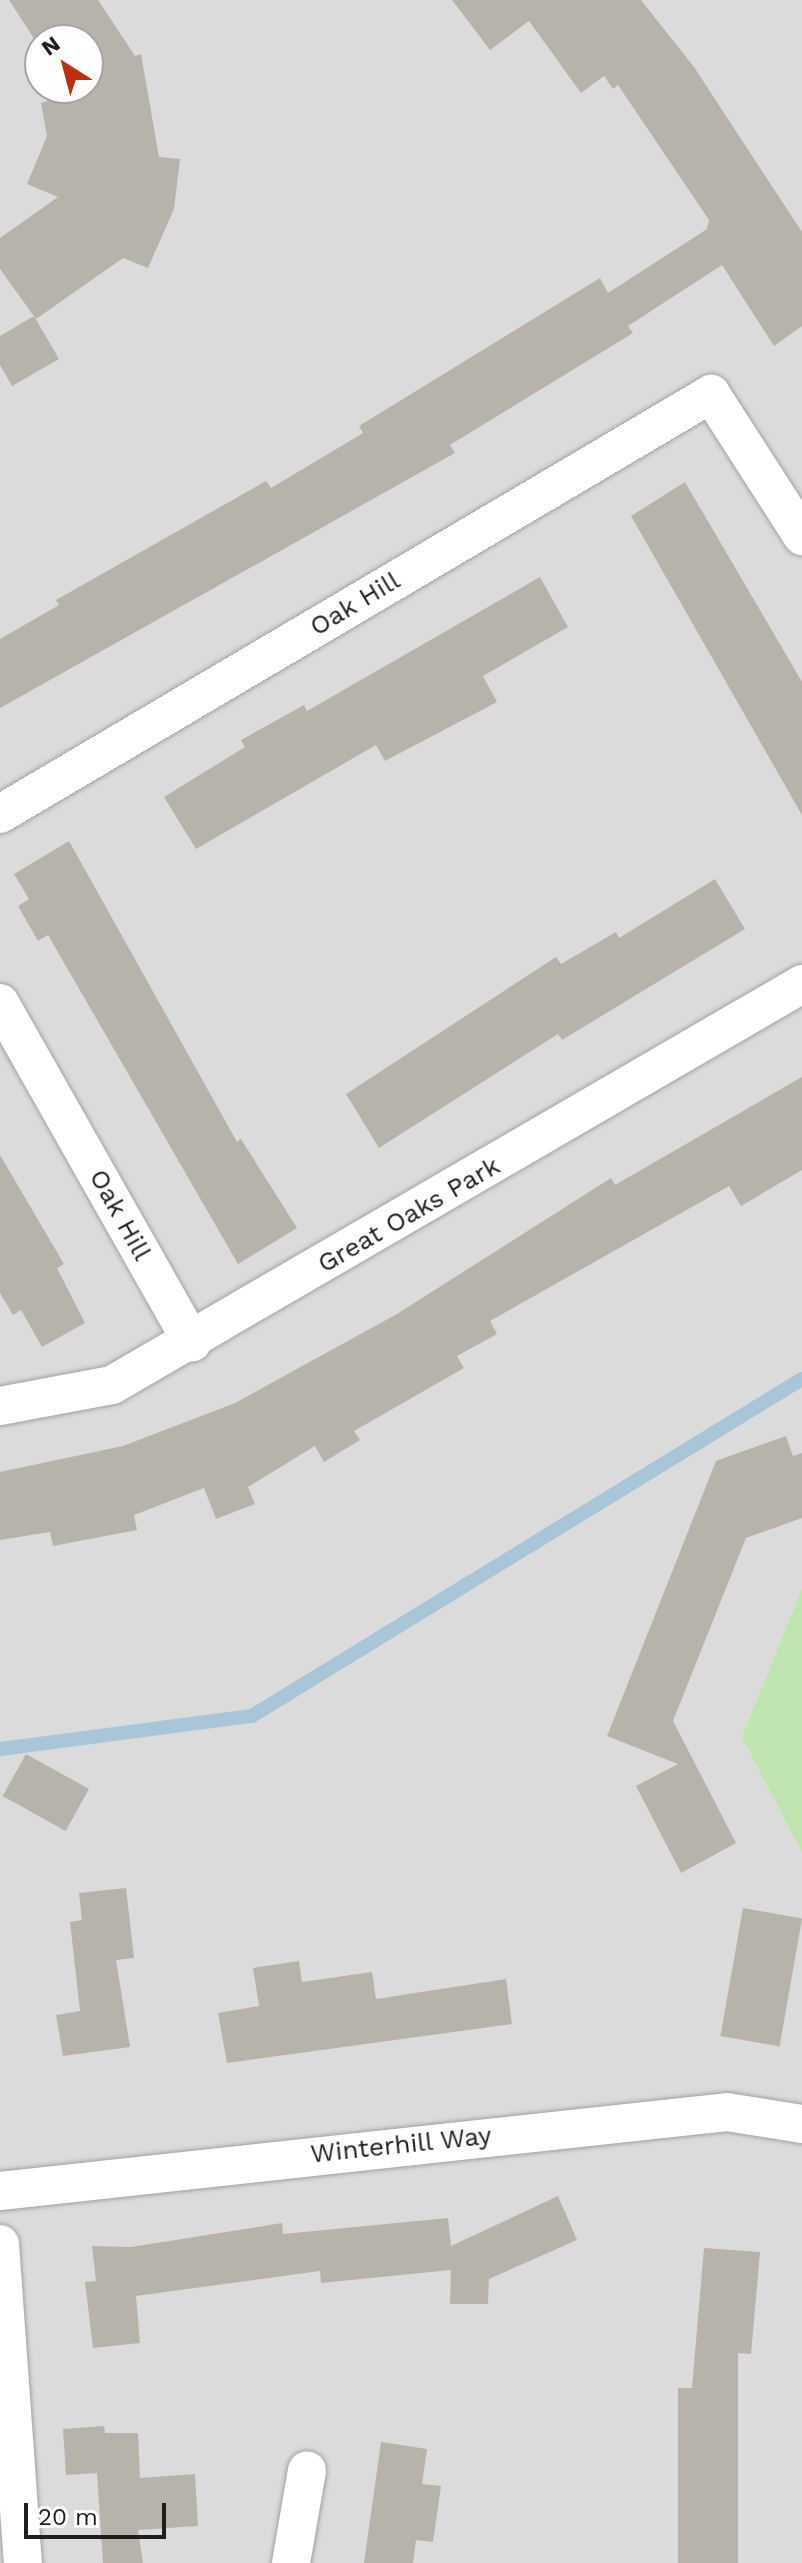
<!DOCTYPE html>
<style>
body{margin:0}
#map{position:relative;width:802px;height:2563px;overflow:hidden;background:#eeede5;font-family:"Work Sans",sans-serif}
div>[style]{position:absolute}
.residential>*{inset:0;background:#dcdbdb}
.grass>*{inset:0;background:#c0e4af}
.stream>*{height:14px;margin:-7px;padding:0 7px;transform-origin:7px;border-radius:7px;background:#a9c5d8}
.building>*{inset:0;background:#b7b3ab;transform-origin:0 0}
.roads{filter:drop-shadow(0 0 2px #a2a2a2) drop-shadow(0 0 2px #a2a2a2)}
.minor>*{height:38px;margin:-19px;padding:0 19px;transform-origin:19px;border-radius:19px;background:#fff}
span{translate:-50% -50%;white-space:nowrap;text-align:center;line-height:1.15;-webkit-text-stroke:8px #fff;paint-order:stroke}
.street-label{font-size:26px;color:#1e1e1e}
.north{position:absolute;left:24px;top:24px;width:80px;height:80px;box-sizing:border-box;background:#fff;border:2px solid #a5a5a5;border-radius:50%;rotate:324deg;font-size:22px;font-weight:700;line-height:32px;text-align:center;color:#1e1e1e}
.north::after{content:'';display:block;margin:auto;width:28px;height:36px;background:#bc2f10;clip-path:polygon(50% 0,100% 100%,50% 72%,0 100%)}
.scale{position:absolute;left:24px;top:2503px;width:142px;height:36px;box-sizing:border-box;border:4px solid #1e1e1e;border-top:0;padding-left:10px;font-size:24px;line-height:28px;white-space:nowrap;color:#1e1e1e;-webkit-text-stroke:6px #fff;paint-order:stroke}
</style>
<div id="map">
<div class="residential">
<div style="clip-path:polygon(evenodd,0 0,802px 0,802px 2563px,0 2563px,0 0,40px 40px,88px 40px,88px 88px,40px 88px,40px 40px)"></div>
</div>
<div class="grass">
<div style="clip-path:polygon(802px 1589px,802px 1852px,742px 1737px)"></div>
</div>
<div class="stream">
<div style="left:0;top:1749px;width:254px;rotate:-7.5deg"></div>
<div style="left:252px;top:1716px;width:645px;rotate:-31.5deg"></div>
</div>
<div class="building">
<div style="clip-path:polygon(9px 0,98px 0,135px 56px,141px 54px,159px 157px,180px 159px,174px 209px,148px 268px,123px 258px,36px 319px,0 269px,0 238px,58px 197px,27px 184px,47px 136px,41px 103px,47px 101px,44px 88px,88px 88px,88px 40px,40px 40px,40px 65px,35px 40px)"></div>
<div style="clip-path:polygon(452px 0,641px 0,694px 67px,802px 232px,802px 326px,774px 346px,722px 265px,628px 326px,633px 333px,450px 445px,455px 453px,0 708px,0 639px,59px 605px,56px 600px,266px 481px,271px 488px,363px 433px,359px 426px,600px 278px,608px 293px,707px 229px,709px 220px,618px 85px,613px 89px,604px 76px,581px 93px,529px 21px,490px 50px)"></div>
<div style="clip-path:polygon(34px 316px,59px 359px,12px 386px,0 365px,0 336px)"></div>
<div style="clip-path:polygon(685px 482px,802px 682px,802px 815px,631px 516px)"></div>
<div style="clip-path:polygon(540px 577px,568px 627px,483px 676px,497px 702px,385px 761px,376px 745px,196px 849px,164px 797px,245px 747px,241px 740px,304px 705px,307px 711px)"></div>
<div style="clip-path:polygon(69px 841px,237px 1142px,241px 1139px,297px 1228px,238px 1264px,48px 935px,38px 941px,18px 906px,29px 899px,14px 874px)"></div>
<div style="clip-path:polygon(715px 879px,745px 929px,562px 1040px,558px 1034px,379px 1148px,346px 1094px,556px 957px,561px 964px,616px 932px,619px 938px)"></div>
<div style="clip-path:polygon(802px 1077px,802px 1170px,741px 1206px,729px 1186px,490px 1321px,497px 1334px,457px 1356px,464px 1368px,354px 1431px,360px 1440px,324px 1462px,315px 1446px,248px 1487px,255px 1504px,216px 1519px,204px 1488px,134px 1515px,137px 1530px,53px 1546px,50px 1532px,0 1540px,0 1472px,123px 1446px,235px 1403px,397px 1314px,611px 1178px,615px 1185px)"></div>
<div style="clip-path:polygon(0 1155px,64px 1264px,57px 1268px,85px 1323px,42px 1347px,21px 1310px,13px 1315px,0 1293px)"></div>
<div style="clip-path:polygon(786px 1436px,793px 1456px,802px 1453px,802px 1518px,746px 1538px,673px 1721px,736px 1843px,681px 1873px,636px 1786px,678px 1764px,607px 1736px,716px 1461px)"></div>
<div style="left:26px;top:1754px;width:72px;height:48px;rotate:29deg"></div>
<div style="clip-path:polygon(126px 1888px,134px 1958px,116px 1960px,130px 2047px,63px 2056px,56px 2015px,80px 2011px,70px 1922px,82px 1920px,79px 1893px)"></div>
<div style="left:743px;top:1908px;width:60px;height:130px;rotate:10deg"></div>
<div style="clip-path:polygon(299px 1961px,302px 1982px,372px 1972px,376px 1999px,506px 1979px,512px 2024px,227px 2063px,218px 2013px,259px 2006px,253px 1968px)"></div>
<div style="clip-path:polygon(558px 2196px,577px 2240px,489px 2279px,488px 2304px,450px 2304px,451px 2270px,321px 2283px,320px 2271px,136px 2296px,140px 2343px,93px 2348px,85px 2282px,96px 2281px,92px 2246px,131px 2247px,282px 2223px,283px 2234px,448px 2218px,451px 2246px)"></div>
<div style="clip-path:polygon(704px 2248px,760px 2252px,751px 2354px,738px 2353px,738px 2563px,678px 2563px,678px 2388px,692px 2388px)"></div>
<div style="clip-path:polygon(104px 2426px,105px 2433px,138px 2433px,140px 2478px,195px 2474px,198px 2526px,138px 2530px,143px 2563px,103px 2563px,97px 2473px,66px 2475px,63px 2429px)"></div>
<div style="clip-path:polygon(381px 2442px,427px 2449px,422px 2484px,441px 2486px,433px 2542px,416px 2540px,413px 2563px,364px 2563px)"></div>
</div>
<div class="roads">
<div class="minor">
<div style="left:0;top:814px;width:826px;rotate:-30.57deg"></div>
<div style="left:711px;top:394px;width:169px;rotate:57.3deg"></div>
<div style="left:0;top:1003px;width:390px;rotate:60.5deg"></div>
<div style="left:0;top:1406px;width:114px;rotate:-10.6deg"></div>
<div style="left:112px;top:1385px;width:798px;rotate:-30.16deg"></div>
<div style="left:0;top:2191px;width:731px;rotate:-6.2deg"></div>
<div style="left:727px;top:2112px;width:76px;rotate:9.1deg"></div>
<div style="left:0;top:2244px;width:320px;rotate:85.9deg"></div>
<div style="left:291px;top:2563px;width:94px;rotate:-80.2deg"></div>
</div>
</div>
<div class="street-label">
<span style="left:355px;top:604px;rotate:-31deg">Oak Hill</span>
<span style="left:120px;top:1215px;rotate:61deg">Oak Hill</span>
<span style="left:409px;top:1215px;rotate:-30deg">Great Oaks Park</span>
<span style="left:401px;top:2145px;rotate:-6deg">Winterhill Way</span>
</div>
<div class="north">N</div>
<div class="scale">20 m</div>
</div>
